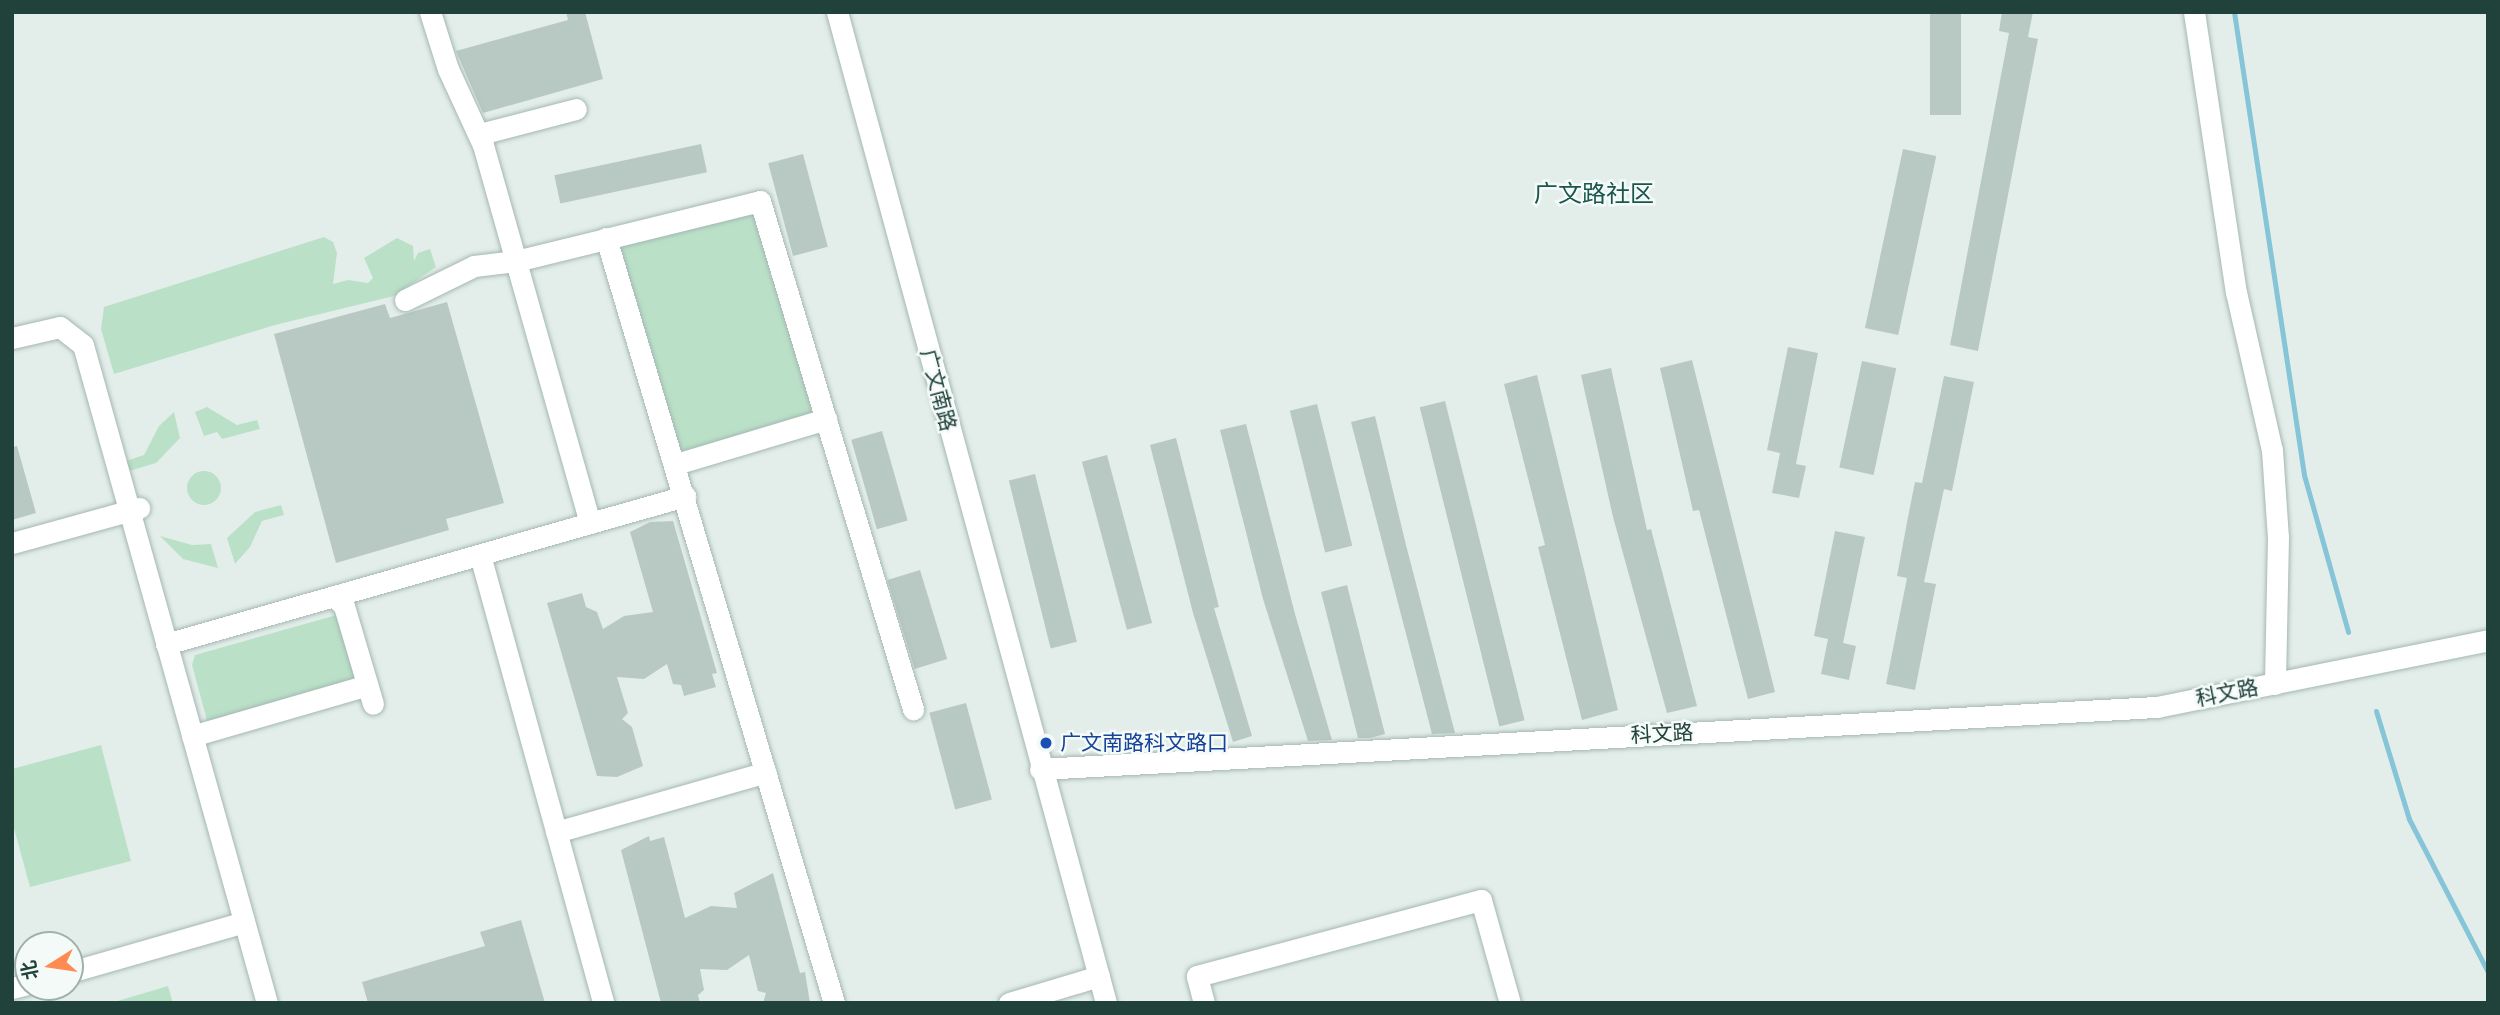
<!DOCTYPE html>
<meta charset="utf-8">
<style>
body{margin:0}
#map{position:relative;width:2500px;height:1015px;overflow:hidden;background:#e3eeea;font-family:Signika,"Noto Sans SC",sans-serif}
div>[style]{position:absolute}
.green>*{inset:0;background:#bae1c8}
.round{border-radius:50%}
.stream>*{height:5px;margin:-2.5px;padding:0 2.5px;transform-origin:2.5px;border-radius:2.5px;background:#86c4d8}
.building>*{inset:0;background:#b8c9c3;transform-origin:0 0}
.roads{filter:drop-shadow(0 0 2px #a5b7b2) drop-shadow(0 0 2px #a5b7b2)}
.minor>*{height:21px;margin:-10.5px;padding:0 10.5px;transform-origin:10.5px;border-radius:10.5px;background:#fff}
.dots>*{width:19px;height:19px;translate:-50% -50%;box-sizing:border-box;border:4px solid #f4faf8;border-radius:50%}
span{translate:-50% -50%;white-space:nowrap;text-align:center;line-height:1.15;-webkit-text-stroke:5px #f4faf8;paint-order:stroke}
.street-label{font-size:21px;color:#21413b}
.transit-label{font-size:21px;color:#164399}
.left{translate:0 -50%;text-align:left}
.quarter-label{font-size:24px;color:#1a564c}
.frame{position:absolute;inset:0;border:14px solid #21413b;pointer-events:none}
.north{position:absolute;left:14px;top:931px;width:70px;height:70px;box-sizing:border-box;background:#f4faf8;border:2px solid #a0b0ac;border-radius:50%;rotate:258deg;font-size:19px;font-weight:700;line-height:28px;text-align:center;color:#21413b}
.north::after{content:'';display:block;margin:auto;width:24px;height:32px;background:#fe8b51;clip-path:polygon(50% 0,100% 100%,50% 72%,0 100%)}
</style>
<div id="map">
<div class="green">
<div style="clip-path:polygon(756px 210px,818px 412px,687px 454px,676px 451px,617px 239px)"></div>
<div style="clip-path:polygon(324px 237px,333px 242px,337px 253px,333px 284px,348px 280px,368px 283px,373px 278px,364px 258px,397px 238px,413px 246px,414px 261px,418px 253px,430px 249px,436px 267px,394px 296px,275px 325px,114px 374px,101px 329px,104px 307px)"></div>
<div style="clip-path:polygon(207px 407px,237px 425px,257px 420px,260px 429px,222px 439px,217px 432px,204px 436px,195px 412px)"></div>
<div style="clip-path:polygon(174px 412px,180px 438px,156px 463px,129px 471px,126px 461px,144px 455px,159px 426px)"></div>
<div class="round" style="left:187px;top:471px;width:34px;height:34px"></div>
<div style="clip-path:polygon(281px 505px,284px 515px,262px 521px,250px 547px,235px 564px,227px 538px,255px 512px)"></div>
<div style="clip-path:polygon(160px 536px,192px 545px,211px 544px,218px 568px,183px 559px)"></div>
<div style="clip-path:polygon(340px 614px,360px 680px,209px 728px,192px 665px,195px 655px)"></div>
<div style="clip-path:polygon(101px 745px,131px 861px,30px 887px,12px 821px,12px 769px)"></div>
<div style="clip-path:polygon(168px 986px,173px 1003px,111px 1003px)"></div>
</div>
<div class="stream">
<div style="left:2234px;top:12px;width:468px;rotate:81.4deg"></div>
<div style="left:2304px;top:475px;width:163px;rotate:74.3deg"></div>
<div style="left:2376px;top:711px;width:113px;rotate:73deg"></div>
<div style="left:2409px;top:819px;width:172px;rotate:62.7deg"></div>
</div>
<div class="building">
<div style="clip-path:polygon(566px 12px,585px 12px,603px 79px,483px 113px,456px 51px,568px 20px)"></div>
<div style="left:1930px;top:12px;width:31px;height:103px"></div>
<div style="clip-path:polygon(2002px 12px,2033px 12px,2028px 37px,2038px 39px,1978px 351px,1950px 345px,2009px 33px,1999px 31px)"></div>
<div style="left:701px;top:144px;width:29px;height:150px;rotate:78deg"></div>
<div style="left:1903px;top:149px;width:34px;height:183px;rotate:12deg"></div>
<div style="left:803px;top:154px;width:96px;height:36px;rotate:75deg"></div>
<div style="clip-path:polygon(447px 302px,504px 503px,446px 519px,449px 530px,336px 563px,274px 334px,385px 304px,390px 318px)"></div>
<div style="clip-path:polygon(1788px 347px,1818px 353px,1796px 464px,1806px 466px,1799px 498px,1772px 493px,1780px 453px,1767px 450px)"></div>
<div style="clip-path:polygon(1692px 360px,1775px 692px,1748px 699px,1699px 510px,1693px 511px,1660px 368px)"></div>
<div style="left:1862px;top:361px;width:35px;height:109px;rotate:12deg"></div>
<div style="clip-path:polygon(1611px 368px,1647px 530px,1651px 529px,1697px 706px,1667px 713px,1613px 517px,1581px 375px)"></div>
<div style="clip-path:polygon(1537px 375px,1618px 710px,1582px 720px,1538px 547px,1545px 545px,1504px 384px)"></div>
<div style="clip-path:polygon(1944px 376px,1974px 382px,1952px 491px,1944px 489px,1924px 582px,1936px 584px,1915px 690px,1886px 684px,1907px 578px,1897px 576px,1908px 517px,1915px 482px,1922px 483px)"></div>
<div style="left:1445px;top:401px;width:329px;height:26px;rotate:76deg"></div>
<div style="left:1317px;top:404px;width:146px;height:28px;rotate:76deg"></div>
<div style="clip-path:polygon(1375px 416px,1406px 545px,1455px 733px,1432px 734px,1351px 422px)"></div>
<div style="clip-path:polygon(1246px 424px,1295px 614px,1332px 740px,1308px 741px,1263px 599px,1220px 430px)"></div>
<div style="left:882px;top:431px;width:93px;height:32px;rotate:74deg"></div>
<div style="clip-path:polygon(1176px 438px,1219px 607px,1214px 608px,1252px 736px,1233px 742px,1193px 613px,1150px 445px)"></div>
<div style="clip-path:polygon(17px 446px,36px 513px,12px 520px,12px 447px)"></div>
<div style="left:1107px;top:455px;width:174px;height:26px;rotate:75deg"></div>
<div style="left:1035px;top:474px;width:173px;height:27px;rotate:76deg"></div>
<div style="clip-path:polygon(673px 521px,717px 673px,712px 674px,716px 687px,684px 696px,681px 685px,673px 684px,667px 664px,644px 679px,617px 677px,628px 713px,622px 719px,632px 727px,643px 766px,617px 777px,597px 776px,547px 603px,582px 593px,586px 607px,597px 612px,603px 629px,624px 616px,653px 612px,630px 532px,650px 522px)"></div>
<div style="clip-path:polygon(1835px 531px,1865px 537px,1843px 643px,1856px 646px,1849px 680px,1821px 674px,1828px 639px,1814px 636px)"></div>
<div style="left:920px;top:570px;width:93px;height:34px;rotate:73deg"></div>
<div style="clip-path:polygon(1347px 585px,1385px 734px,1370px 738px,1358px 738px,1321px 592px)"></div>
<div style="left:966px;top:703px;width:100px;height:38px;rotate:75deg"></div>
<div style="clip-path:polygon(649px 836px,650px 841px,664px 837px,685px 918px,711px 906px,737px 908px,734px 893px,773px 873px,800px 973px,805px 972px,810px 1003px,763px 1003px,766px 993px,758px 991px,749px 955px,727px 970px,700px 969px,704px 990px,698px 995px,700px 1003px,661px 1003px,621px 850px)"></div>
<div style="clip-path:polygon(521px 920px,545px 1003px,368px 1003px,362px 982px,485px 946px,480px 932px)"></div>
</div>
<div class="roads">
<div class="minor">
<div style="left:430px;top:12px;width:60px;rotate:72.5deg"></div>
<div style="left:448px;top:69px;width:84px;rotate:65.3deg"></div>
<div style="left:483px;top:145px;width:393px;rotate:74.2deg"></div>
<div style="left:837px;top:12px;width:1027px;rotate:74.81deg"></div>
<div style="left:2194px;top:12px;width:283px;rotate:81.5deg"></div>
<div style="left:2236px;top:292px;width:162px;rotate:77.2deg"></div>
<div style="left:2272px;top:450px;width:87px;rotate:86.1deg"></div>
<div style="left:2278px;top:537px;width:147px;rotate:91.2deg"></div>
<div style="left:480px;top:134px;width:99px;rotate:-14.6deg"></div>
<div style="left:606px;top:238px;width:798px;rotate:73.4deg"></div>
<div style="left:405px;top:300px;width:77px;rotate:-26.2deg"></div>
<div style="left:474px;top:266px;width:42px;rotate:-6.8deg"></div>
<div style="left:516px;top:261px;width:251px;rotate:-13.8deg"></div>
<div style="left:760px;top:201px;width:531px;rotate:73.24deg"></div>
<div style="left:12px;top:338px;width:49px;rotate:-12.9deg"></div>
<div style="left:60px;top:327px;width:29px;rotate:38deg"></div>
<div style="left:83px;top:345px;width:683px;rotate:74.38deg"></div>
<div style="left:676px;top:464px;width:157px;rotate:-16.7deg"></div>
<div style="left:12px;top:543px;width:132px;rotate:-15.4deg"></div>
<div style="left:480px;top:555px;width:465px;rotate:74.6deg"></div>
<div style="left:334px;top:596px;width:14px;rotate:45deg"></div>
<div style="left:344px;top:606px;width:102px;rotate:73.5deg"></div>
<div style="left:166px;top:644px;width:540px;rotate:-15.92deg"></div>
<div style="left:192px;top:736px;width:182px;rotate:-16.2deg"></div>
<div style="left:1040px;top:769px;width:1119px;rotate:-3.18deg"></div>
<div style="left:2157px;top:707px;width:338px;rotate:-11.4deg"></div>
<div style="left:556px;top:832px;width:218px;rotate:-15.9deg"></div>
<div style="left:70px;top:972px;width:181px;rotate:-16deg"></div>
<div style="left:12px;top:988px;width:16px;rotate:-14deg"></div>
<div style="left:1009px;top:1003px;width:94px;rotate:-16.7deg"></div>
<div style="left:1204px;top:1003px;width:28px;rotate:-105deg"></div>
<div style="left:1197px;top:976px;width:294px;rotate:-15deg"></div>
<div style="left:1481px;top:900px;width:107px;rotate:74.3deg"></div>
</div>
</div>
<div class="dots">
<div style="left:1046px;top:743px;background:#1a4fb4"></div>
</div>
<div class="street-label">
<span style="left:938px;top:390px;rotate:75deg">广文南路</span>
<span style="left:2227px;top:693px;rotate:-11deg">科文路</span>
<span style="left:1662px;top:734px;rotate:-3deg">科文路</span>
</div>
<div class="transit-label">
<span class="left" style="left:1060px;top:743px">广文南路科文路口</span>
</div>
<div class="quarter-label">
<span style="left:1594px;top:195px">广文路社区</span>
</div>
<div class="frame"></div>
<div class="north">北</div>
</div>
